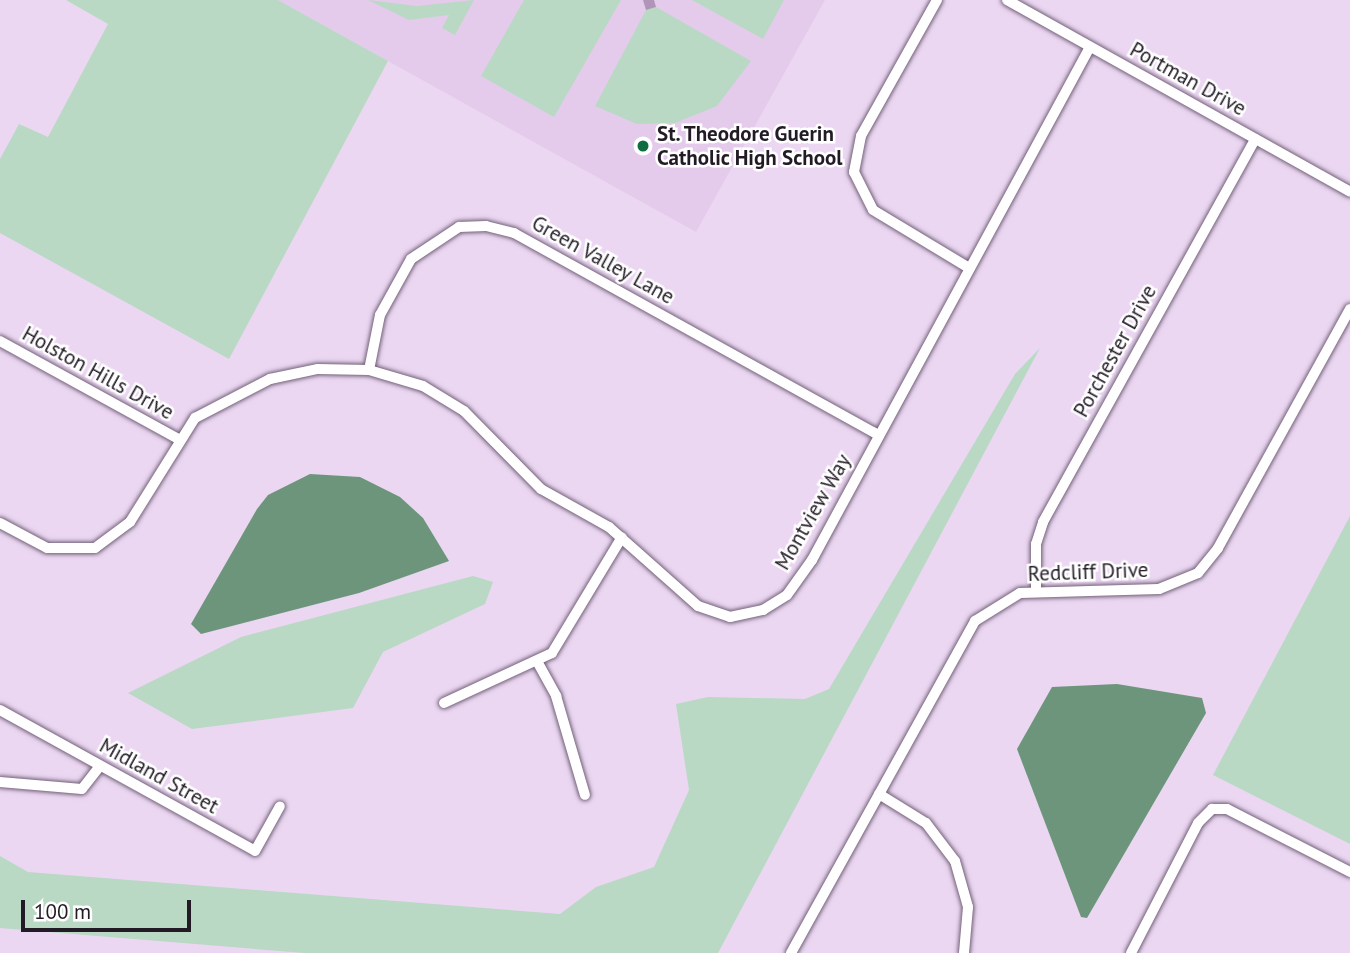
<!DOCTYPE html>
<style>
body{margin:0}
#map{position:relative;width:1350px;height:953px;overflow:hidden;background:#ebd7f2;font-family:"PT Sans",sans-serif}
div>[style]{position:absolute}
.built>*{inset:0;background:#e4cbec}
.green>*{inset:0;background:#b9d9c4}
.water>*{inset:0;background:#6c957b}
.building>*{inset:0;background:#b095b9}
.roads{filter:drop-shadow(0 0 2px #736179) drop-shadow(0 0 2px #736179)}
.minor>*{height:10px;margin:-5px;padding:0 5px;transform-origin:5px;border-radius:5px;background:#fff}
.dots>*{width:19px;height:19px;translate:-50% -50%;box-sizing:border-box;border:4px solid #fff;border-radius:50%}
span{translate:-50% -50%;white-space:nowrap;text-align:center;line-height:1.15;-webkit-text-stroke:5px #fff;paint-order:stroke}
.street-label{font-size:21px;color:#221b25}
.poi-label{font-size:21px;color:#221b25;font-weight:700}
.left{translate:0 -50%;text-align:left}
.scale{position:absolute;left:21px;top:900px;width:170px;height:32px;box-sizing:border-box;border:4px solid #221b25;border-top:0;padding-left:9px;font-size:21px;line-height:24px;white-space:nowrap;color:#221b25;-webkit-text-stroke:5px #fff;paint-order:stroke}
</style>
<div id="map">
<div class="built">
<div style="clip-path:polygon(278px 0,825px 0,696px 232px)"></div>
</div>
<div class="green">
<div style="clip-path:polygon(66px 0,278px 0,388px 61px,229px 359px,0 233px,0 159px,19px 124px,48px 137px,108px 24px)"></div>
<div style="clip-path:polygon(368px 0,417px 6px,474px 0,455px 35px,442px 28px,449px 15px,409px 20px)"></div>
<div style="clip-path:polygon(524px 0,621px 0,554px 117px,481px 76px)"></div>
<div style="clip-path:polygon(692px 0,784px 0,763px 39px)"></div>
<div style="clip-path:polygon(656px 7px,751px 61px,717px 106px,675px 123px,637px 124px,595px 106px,646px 10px)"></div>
<div style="clip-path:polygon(1040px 348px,718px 953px,304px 953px,0 928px,0 856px,28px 872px,560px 914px,596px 887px,654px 867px,689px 790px,676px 704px,708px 697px,805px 699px,829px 689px,1015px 374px)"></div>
<div style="clip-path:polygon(1350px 516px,1350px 844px,1213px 775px)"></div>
<div style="clip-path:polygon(473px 576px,493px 582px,485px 604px,383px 652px,353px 708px,192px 729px,128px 693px,241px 637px)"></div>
</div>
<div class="water">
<div style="clip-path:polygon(310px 474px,360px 477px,400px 497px,423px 518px,449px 561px,359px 593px,201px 634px,191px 624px,257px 509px,268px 495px)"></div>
<div style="clip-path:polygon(1117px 684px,1202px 698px,1206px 713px,1087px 918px,1081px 917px,1017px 749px,1052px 687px)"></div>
</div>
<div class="building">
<div style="clip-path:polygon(643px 0,654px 0,656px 7px,646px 10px)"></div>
</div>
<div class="roads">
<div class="minor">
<div style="left:937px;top:0;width:156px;rotate:119.2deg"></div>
<div style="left:861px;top:136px;width:37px;rotate:101deg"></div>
<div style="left:854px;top:172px;width:42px;rotate:63.4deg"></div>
<div style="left:873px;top:210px;width:112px;rotate:31.1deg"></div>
<div style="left:1007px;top:0;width:393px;rotate:29.2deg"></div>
<div style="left:0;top:341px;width:203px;rotate:28.8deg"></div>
<div style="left:369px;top:370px;width:56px;rotate:-78.7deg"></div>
<div style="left:380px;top:315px;width:64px;rotate:-61deg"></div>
<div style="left:411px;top:259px;width:58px;rotate:-33.7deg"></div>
<div style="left:459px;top:227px;width:27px;rotate:-2deg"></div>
<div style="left:486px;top:226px;width:29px;rotate:14deg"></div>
<div style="left:514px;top:233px;width:416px;rotate:29deg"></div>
<div style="left:0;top:523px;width:53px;rotate:28deg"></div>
<div style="left:47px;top:548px;width:48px"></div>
<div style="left:95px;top:548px;width:44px;rotate:-36.6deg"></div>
<div style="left:130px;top:522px;width:123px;rotate:-58deg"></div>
<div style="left:195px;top:418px;width:85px;rotate:-27.5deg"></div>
<div style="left:270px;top:379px;width:49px;rotate:-11.8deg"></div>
<div style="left:318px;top:369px;width:51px;rotate:1.1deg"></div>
<div style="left:369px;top:370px;width:56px;rotate:16.5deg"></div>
<div style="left:423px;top:386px;width:48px;rotate:31.4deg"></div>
<div style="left:464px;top:411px;width:110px;rotate:45.4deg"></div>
<div style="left:541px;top:489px;width:78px;rotate:29.2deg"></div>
<div style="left:609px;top:527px;width:119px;rotate:41.6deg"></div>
<div style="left:698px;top:606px;width:34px;rotate:19deg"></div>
<div style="left:730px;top:617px;width:34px;rotate:-12deg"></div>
<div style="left:763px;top:610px;width:28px;rotate:-32deg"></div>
<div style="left:787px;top:595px;width:43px;rotate:-54.5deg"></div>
<div style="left:812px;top:560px;width:583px;rotate:-61.55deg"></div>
<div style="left:1036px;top:590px;width:46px;rotate:-90deg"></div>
<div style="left:1036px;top:544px;width:23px;rotate:-72deg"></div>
<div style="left:1043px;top:522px;width:438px;rotate:-61deg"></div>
<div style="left:538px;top:663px;width:38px;rotate:61deg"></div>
<div style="left:556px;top:696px;width:103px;rotate:73.7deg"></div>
<div style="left:444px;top:703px;width:119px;rotate:-24.8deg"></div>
<div style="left:552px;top:653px;width:135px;rotate:-58.9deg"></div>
<div style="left:0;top:710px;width:291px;rotate:28.9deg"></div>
<div style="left:255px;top:851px;width:51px;rotate:-60.9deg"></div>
<div style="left:0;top:782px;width:82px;rotate:4.9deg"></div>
<div style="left:82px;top:789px;width:29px;rotate:-52deg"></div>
<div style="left:879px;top:794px;width:55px;rotate:31.7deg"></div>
<div style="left:926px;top:823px;width:48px;rotate:52.7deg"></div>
<div style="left:955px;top:861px;width:48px;rotate:74.2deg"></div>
<div style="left:968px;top:907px;width:46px;rotate:95deg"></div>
<div style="left:791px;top:953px;width:380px;rotate:-61deg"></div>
<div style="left:975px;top:621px;width:53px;rotate:-31.9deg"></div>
<div style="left:1020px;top:593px;width:139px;rotate:-1.6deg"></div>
<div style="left:1159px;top:589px;width:42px;rotate:-22.3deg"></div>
<div style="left:1198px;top:573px;width:32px;rotate:-51deg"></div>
<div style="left:1218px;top:548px;width:273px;rotate:-61.1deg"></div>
<div style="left:1131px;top:953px;width:146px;rotate:-62.7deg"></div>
<div style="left:1198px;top:823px;width:20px;rotate:-45deg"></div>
<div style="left:1212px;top:809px;width:15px"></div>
<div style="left:1227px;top:809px;width:138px;rotate:27.1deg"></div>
</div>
</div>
<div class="dots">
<div style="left:643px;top:146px;background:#0e6c41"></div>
</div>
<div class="street-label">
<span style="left:1188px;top:79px;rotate:29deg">Portman Drive</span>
<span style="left:603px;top:260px;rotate:29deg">Green Valley Lane</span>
<span style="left:1115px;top:351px;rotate:-61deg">Porchester Drive</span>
<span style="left:98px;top:373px;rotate:29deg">Holston Hills Drive</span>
<span style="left:813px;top:512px;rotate:-60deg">Montview Way</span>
<span style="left:1088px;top:572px;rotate:-2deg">Redcliff Drive</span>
<span style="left:159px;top:776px;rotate:29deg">Midland Street</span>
</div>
<div class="poi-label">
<span class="left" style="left:657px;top:146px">St. Theodore Guerin<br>Catholic High School</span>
</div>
<div class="scale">100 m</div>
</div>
